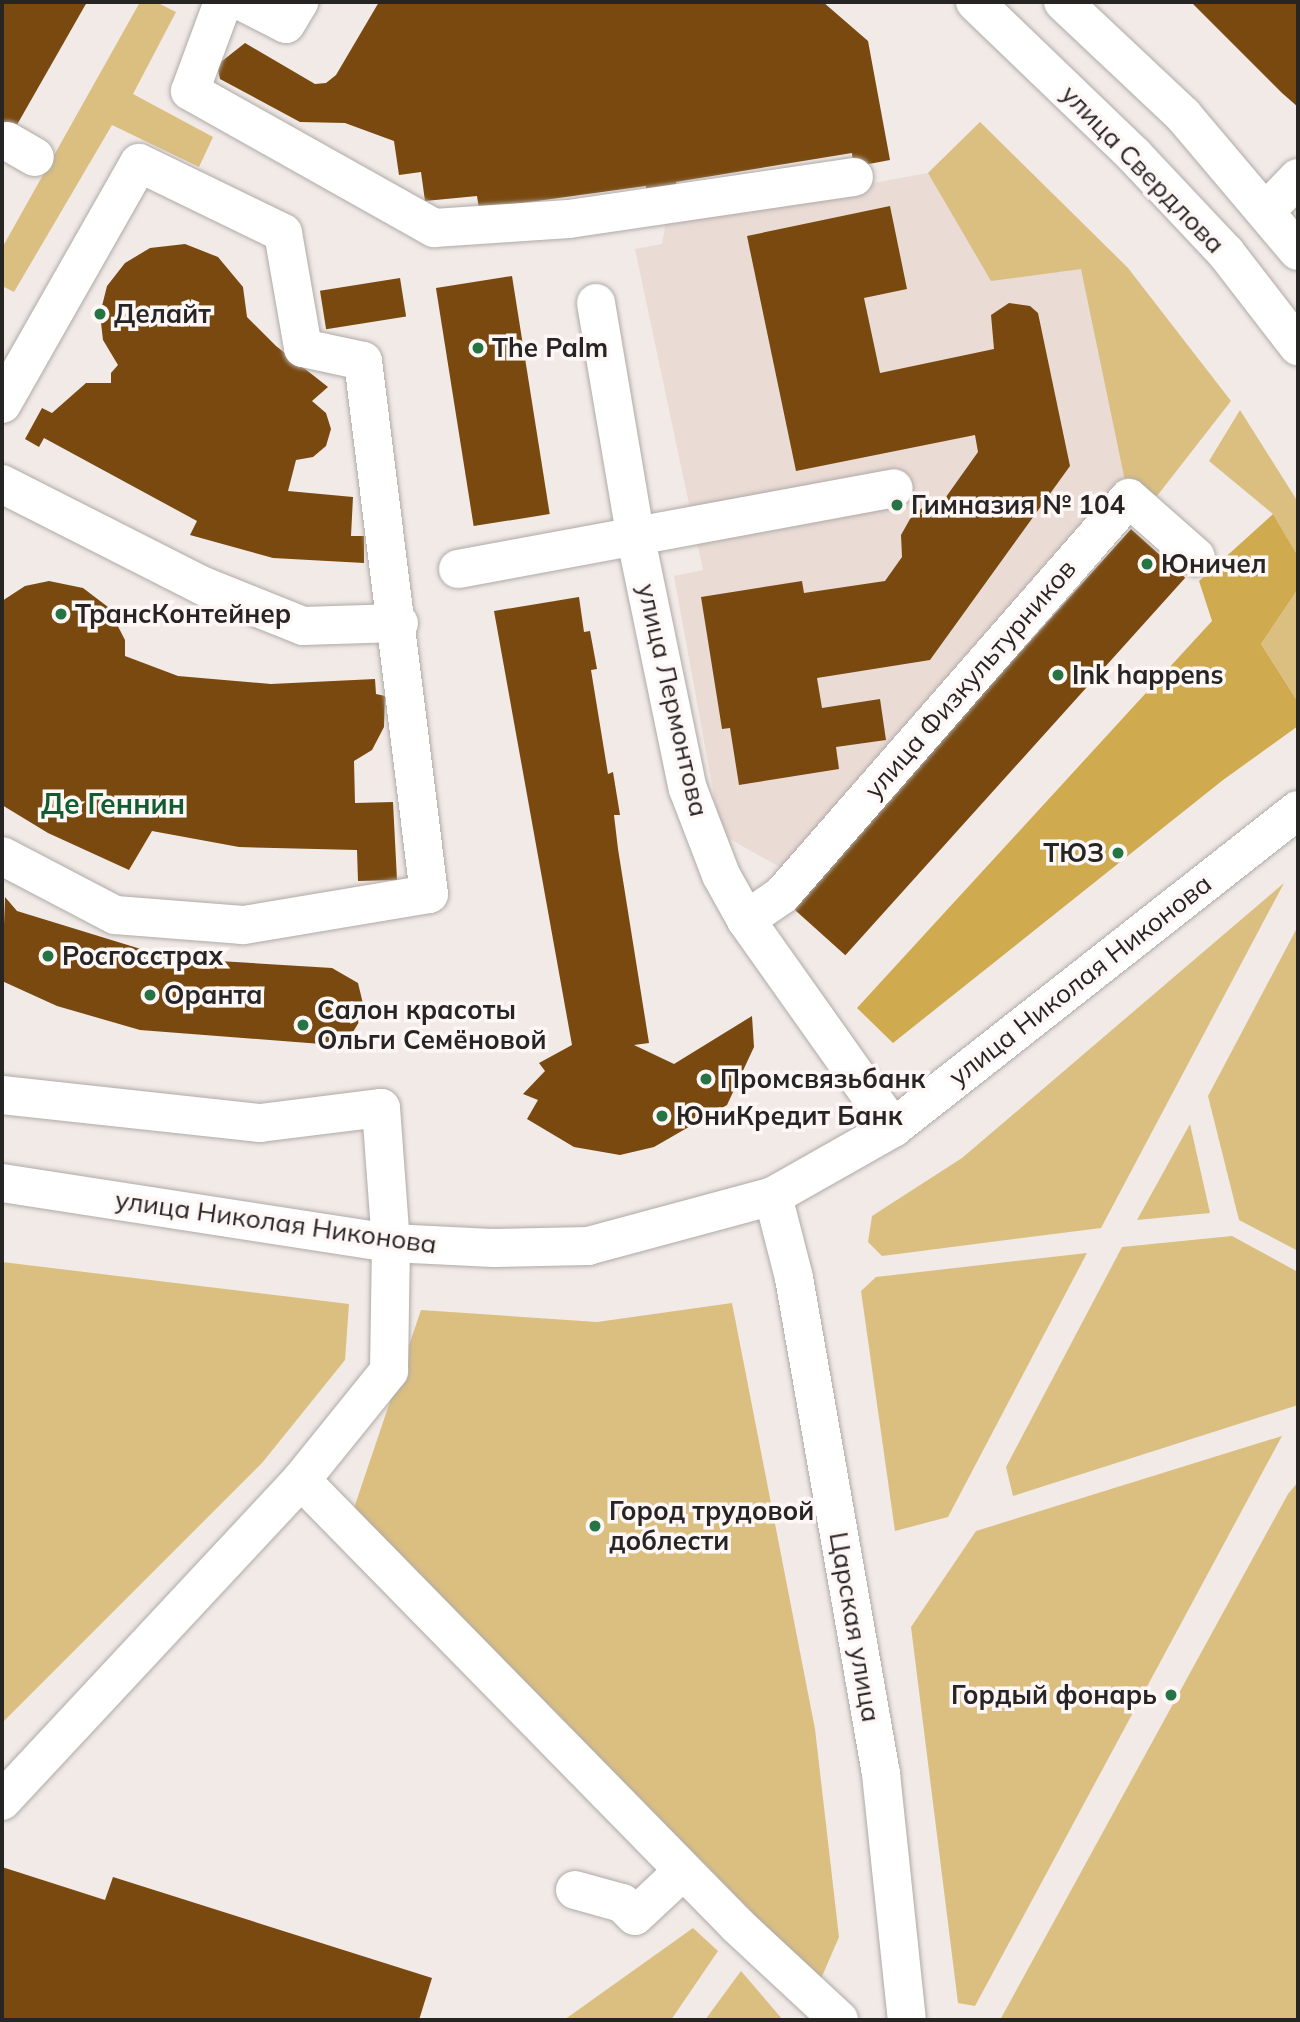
<!DOCTYPE html>
<meta charset="utf-8">
<style>
body{margin:0}
#map{position:relative;width:1300px;height:2022px;overflow:hidden;background:#f1eae7;font-family:Mulish,sans-serif}
div>[style]{position:absolute}
.built>*{inset:0;background:#eadbd5}
.green>*{inset:0;background:#dbbf81}
.forest>*{inset:0;background:#d0aa4f}
.building>*{inset:0;background:#79490f;transform-origin:0 0}
.roads{filter:drop-shadow(0 0 2px #b0aaa7) drop-shadow(0 0 2px #b0aaa7)}
.minor>*{height:38px;margin:-19px;padding:0 19px;transform-origin:19px;border-radius:19px;background:#fff}
.major>*{height:38px;margin:-19px;padding:0 19px;transform-origin:19px;border-radius:19px;background:#fff}
.dots>*{width:19px;height:19px;translate:-50% -50%;box-sizing:border-box;border:4px solid #fef7f5;border-radius:50%}
span{translate:-50% -50%;white-space:nowrap;text-align:center;line-height:1.15;-webkit-text-stroke:7px #fef7f5;paint-order:stroke}
.street-label{font-size:26px;color:#272524}
.poi-label{font-size:26px;color:#272524;font-weight:700}
.left{translate:0 -50%;text-align:left}
.right{translate:-100% -50%;text-align:right}
.neighbourhood-label{font-size:28px;color:#115d32;font-weight:700}
.frame{position:absolute;inset:0;border:4px solid #272524;pointer-events:none}
</style>
<div id="map">
<div class="built">
<div style="clip-path:polygon(980px 122px,1128px 268px,1125px 481px,785px 870px,721px 834px,674px 576px,703px 570px,635px 249px,662px 244px,666px 221px,675px 219px,928px 173px)"></div>
</div>
<div class="green">
<div style="clip-path:polygon(140px 2px,156px 2px,176px 12px,133px 94px,213px 137px,199px 167px,112px 125px,14px 292px,2px 286px,2px 248px)"></div>
<div style="clip-path:polygon(980px 122px,1128px 268px,1231px 401px,1157px 496px,1125px 481px,1081px 269px,991px 281px,928px 173px)"></div>
<div style="clip-path:polygon(1240px 410px,1298px 502px,1298px 556px,1273px 514px,1209px 461px)"></div>
<div style="clip-path:polygon(1298px 589px,1298px 702px,1261px 644px)"></div>
<div style="clip-path:polygon(1284px 883px,1101px 1228px,882px 1256px,868px 1242px,872px 1216px,962px 1158px)"></div>
<div style="clip-path:polygon(1298px 926px,1298px 1251px,1239px 1220px,1208px 1096px)"></div>
<div style="clip-path:polygon(1190px 1124px,1210px 1213px,1137px 1220px)"></div>
<div style="clip-path:polygon(1232px 1236px,1298px 1272px,1298px 1405px,1013px 1496px,1006px 1467px,1122px 1247px)"></div>
<div style="clip-path:polygon(1087px 1253px,948px 1517px,895px 1531px,861px 1291px,876px 1277px)"></div>
<div style="clip-path:polygon(2px 1262px,349px 1304px,345px 1360px,262px 1463px,2px 1723px)"></div>
<div style="clip-path:polygon(732px 1303px,815px 1729px,839px 1937px,820px 1981px,354px 1508px,421px 1310px,597px 1322px)"></div>
<div style="clip-path:polygon(1282px 1436px,975px 2006px,958px 2003px,911px 1627px,976px 1531px)"></div>
<div style="clip-path:polygon(1298px 1482px,1298px 2020px,1000px 2020px,1288px 1494px)"></div>
<div style="clip-path:polygon(693px 1928px,718px 1951px,671px 2020px,564px 2020px)"></div>
<div style="clip-path:polygon(741px 1971px,783px 2020px,705px 2020px)"></div>
</div>
<div class="forest">
<div style="clip-path:polygon(1273px 514px,1298px 556px,1298px 589px,1261px 644px,1298px 702px,1298px 726px,1223px 780px,893px 1043px,857px 1008px,1212px 621px,1199px 581px)"></div>
</div>
<div class="building">
<div style="clip-path:polygon(2px 2px,87px 2px,2px 151px)"></div>
<div style="clip-path:polygon(379px 2px,823px 2px,868px 41px,890px 160px,853px 167px,852px 153px,676px 182px,678px 191px,646px 196px,646px 186px,479px 209px,477px 196px,425px 201px,421px 172px,399px 175px,394px 141px,345px 123px,300px 122px,220px 79px,217px 65px,245px 43px,315px 84px,326px 83px,336px 75px)"></div>
<div style="clip-path:polygon(1191px 2px,1298px 2px,1298px 107px,1282px 93px)"></div>
<div style="clip-path:polygon(890px 206px,907px 289px,864px 298px,880px 373px,994px 349px,991px 315px,1009px 303px,1030px 306px,1038px 313px,1070px 466px,930px 660px,817px 678px,822px 708px,880px 699px,886px 740px,836px 747px,839px 769px,739px 785px,730px 728px,722px 729px,701px 597px,802px 581px,804px 593px,885px 581px,902px 557px,901px 535px,910px 519px,922px 508px,941px 504px,978px 452px,975px 435px,796px 471px,747px 236px)"></div>
<div style="clip-path:polygon(185px 244px,218px 257px,243px 287px,247px 317px,276px 346px,328px 387px,312px 401px,326px 413px,331px 429px,326px 446px,313px 457px,296px 460px,288px 491px,353px 497px,351px 536px,364px 536px,364px 563px,273px 558px,190px 535px,197px 521px,44px 438px,39px 447px,25px 439px,42px 408px,52px 413px,86px 383px,111px 383px,111px 373px,118px 365px,103px 340px,100px 314px,107px 286px,125px 263px,150px 248px)"></div>
<div style="left:512px;top:276px;width:241px;height:77px;rotate:81deg"></div>
<div style="left:400px;top:278px;width:39px;height:81px;rotate:81deg"></div>
<div style="left:1131px;top:529px;width:73px;height:508px;rotate:42deg"></div>
<div style="clip-path:polygon(49px 581px,83px 588px,108px 607px,125px 640px,125px 656px,178px 676px,271px 684px,375px 679px,376px 694px,385px 696px,384px 727px,372px 750px,354px 761px,355px 803px,393px 802px,397px 880px,358px 881px,357px 850px,239px 847px,152px 831px,129px 870px,48px 833px,2px 805px,2px 601px,25px 586px)"></div>
<div style="clip-path:polygon(579px 597px,584px 632px,590px 631px,597px 669px,591px 670px,608px 774px,613px 772px,620px 815px,614px 815px,618px 849px,649px 1043px,634px 1045px,674px 1064px,752px 1016px,754px 1047px,727px 1105px,654px 1147px,620px 1155px,574px 1147px,527px 1119px,538px 1100px,523px 1094px,545px 1071px,539px 1063px,572px 1045px,494px 611px)"></div>
<div style="clip-path:polygon(5px 897px,17px 911px,170px 958px,332px 968px,358px 983px,365px 1012px,350px 1037px,321px 1044px,140px 1030px,57px 1006px,2px 981px)"></div>
<div style="clip-path:polygon(2px 1867px,105px 1900px,113px 1877px,432px 1978px,419px 2020px,2px 2020px)"></div>
</div>
<div class="roads">
<div class="minor">
<div style="left:223px;top:2px;width:95px;rotate:110.3deg"></div>
<div style="left:190px;top:91px;width:280px;rotate:29.3deg"></div>
<div style="left:434px;top:228px;width:135px;rotate:-3.8deg"></div>
<div style="left:569px;top:219px;width:288px;rotate:-8.4deg"></div>
<div style="left:243px;top:2px;width:48px;rotate:27.1deg"></div>
<div style="left:286px;top:24px;width:26px;rotate:-59deg"></div>
<div style="left:7px;top:141px;width:32px;rotate:30deg"></div>
<div style="left:1266px;top:211px;width:46px;rotate:-45.9deg"></div>
<div style="left:596px;top:303px;width:239px;rotate:80.4deg"></div>
<div style="left:636px;top:539px;width:255px;rotate:78.3deg"></div>
<div style="left:688px;top:789px;width:92px;rotate:69deg"></div>
<div style="left:721px;top:875px;width:51px;rotate:60.9deg"></div>
<div style="left:746px;top:920px;width:255px;rotate:54.7deg"></div>
<div style="left:2px;top:404px;width:277px;rotate:-60.4deg"></div>
<div style="left:139px;top:163px;width:160px;rotate:25.9deg"></div>
<div style="left:283px;top:233px;width:117px;rotate:80.1deg"></div>
<div style="left:303px;top:348px;width:61px;rotate:12.2deg"></div>
<div style="left:363px;top:361px;width:537px;rotate:82.94deg"></div>
<div style="left:429px;top:894px;width:189px;rotate:170.5deg"></div>
<div style="left:243px;top:925px;width:128px;rotate:-175.5deg"></div>
<div style="left:115px;top:915px;width:127px;rotate:-152.4deg"></div>
<div style="left:2px;top:484px;width:225px;rotate:26.9deg"></div>
<div style="left:203px;top:586px;width:108px;rotate:21.8deg"></div>
<div style="left:303px;top:626px;width:96px;rotate:-1.8deg"></div>
<div style="left:458px;top:569px;width:443px;rotate:-10.5deg"></div>
<div style="left:746px;top:920px;width:44px;rotate:-34.8deg"></div>
<div style="left:782px;top:895px;width:527px;rotate:-48.84deg"></div>
<div style="left:1129px;top:498px;width:89px;rotate:41.4deg"></div>
<div style="left:2px;top:1095px;width:260px;rotate:6.2deg"></div>
<div style="left:260px;top:1123px;width:122px;rotate:-7.1deg"></div>
<div style="left:381px;top:1108px;width:135px;rotate:85.8deg"></div>
<div style="left:391px;top:1243px;width:128px;rotate:90.9deg"></div>
<div style="left:389px;top:1371px;width:140px;rotate:128.9deg"></div>
<div style="left:301px;top:1480px;width:439px;rotate:133deg"></div>
<div style="left:2px;top:1183px;width:394px;rotate:8.8deg"></div>
<div style="left:391px;top:1243px;width:104px;rotate:2.8deg"></div>
<div style="left:495px;top:1248px;width:93px;rotate:-1.2deg"></div>
<div style="left:588px;top:1246px;width:192px;rotate:-15.1deg"></div>
<div style="left:773px;top:1196px;width:138px;rotate:-29.5deg"></div>
<div style="left:893px;top:1128px;width:515px;rotate:-38.14deg"></div>
<div style="left:773px;top:1196px;width:85px;rotate:75.6deg"></div>
<div style="left:794px;top:1278px;width:504px;rotate:80.05deg"></div>
<div style="left:881px;top:1774px;width:247px;rotate:84deg"></div>
<div style="left:301px;top:1480px;width:624px;rotate:45.58deg"></div>
<div style="left:738px;top:1926px;width:138px;rotate:42.9deg"></div>
<div style="left:575px;top:1890px;width:49px;rotate:15.5deg"></div>
<div style="left:622px;top:1903px;width:18px;rotate:45deg"></div>
<div style="left:635px;top:1916px;width:66px;rotate:-43.2deg"></div>
</div>
<div class="major">
<div style="left:975px;top:2px;width:221px;rotate:43.9deg"></div>
<div style="left:1134px;top:155px;width:134px;rotate:46.8deg"></div>
<div style="left:1226px;top:253px;width:118px;rotate:52.3deg"></div>
<div style="left:1063px;top:2px;width:165px;rotate:43.3deg"></div>
<div style="left:1183px;top:115px;width:178px;rotate:49.8deg"></div>
</div>
</div>
<div class="dots">
<div style="left:100px;top:314px;background:#247444"></div>
<div style="left:478px;top:348px;background:#247444"></div>
<div style="left:897px;top:505px;background:#247444"></div>
<div style="left:1147px;top:564px;background:#247444"></div>
<div style="left:61px;top:614px;background:#247444"></div>
<div style="left:1058px;top:675px;background:#247444"></div>
<div style="left:1118px;top:853px;background:#247444"></div>
<div style="left:48px;top:956px;background:#247444"></div>
<div style="left:150px;top:995px;background:#247444"></div>
<div style="left:303px;top:1025px;background:#247444"></div>
<div style="left:706px;top:1079px;background:#247444"></div>
<div style="left:662px;top:1116px;background:#247444"></div>
<div style="left:595px;top:1526px;background:#247444"></div>
<div style="left:1171px;top:1695px;background:#247444"></div>
</div>
<div class="street-label">
<span style="left:1143px;top:169px;rotate:46deg">улица Свердлова</span>
<span style="left:970px;top:679px;rotate:-49deg">улица Физкультурников</span>
<span style="left:673px;top:700px;rotate:77deg">улица Лермонтова</span>
<span style="left:1080px;top:980px;rotate:-38deg">улица Николая Никонова</span>
<span style="left:276px;top:1222px;rotate:8deg">улица Николая Никонова</span>
<span style="left:855px;top:1627px;rotate:80deg">Царская улица</span>
</div>
<div class="poi-label">
<span class="left" style="left:114px;top:314px">Делайт</span>
<span class="left" style="left:492px;top:348px">The Palm</span>
<span class="left" style="left:911px;top:505px">Гимназия № 104</span>
<span class="left" style="left:1161px;top:564px">Юничел</span>
<span class="left" style="left:75px;top:614px">ТрансКонтейнер</span>
<span class="left" style="left:1072px;top:675px">Ink happens</span>
<span class="right" style="left:1104px;top:853px">ТЮЗ</span>
<span class="left" style="left:62px;top:956px">Росгосстрах</span>
<span class="left" style="left:164px;top:995px">Оранта</span>
<span class="left" style="left:317px;top:1025px">Салон красоты<br>Ольги Семёновой</span>
<span class="left" style="left:720px;top:1079px">Промсвязьбанк</span>
<span class="left" style="left:676px;top:1116px">ЮниКредит Банк</span>
<span class="left" style="left:609px;top:1526px">Город трудовой<br>доблести</span>
<span class="right" style="left:1157px;top:1695px">Гордый фонарь</span>
</div>
<div class="neighbourhood-label">
<span style="left:113px;top:804px">Де Геннин</span>
</div>
<div class="frame"></div>
</div>
